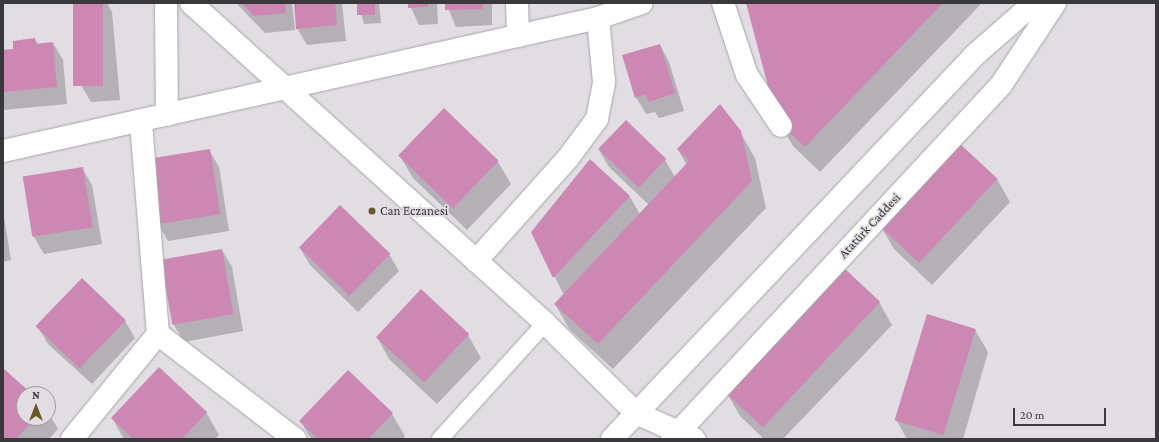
<!DOCTYPE html>
<meta charset="utf-8">
<style>
body{margin:0}
#map{position:relative;width:1159px;height:442px;overflow:hidden;background:#e1dde3;font-family:"Crimson Pro",serif}
div>[style]{position:absolute}
.shadow>*{inset:0;background:#0003}
.building>*{inset:0;background:#cc88b2;transform-origin:0 0}
.roads{filter:drop-shadow(0 0 1px #a8a5aa) drop-shadow(0 0 1px #a8a5aa)}
.service>*{height:16px;margin:-8px;padding:0 8px;transform-origin:8px;border-radius:8px;background:#fff}
.minor>*{height:22px;margin:-11px;padding:0 11px;transform-origin:11px;border-radius:11px;background:#fff}
.secondary>*{height:22px;margin:-11px;padding:0 11px;transform-origin:11px;border-radius:11px;background:#fff}
.dots>*{width:11px;height:11px;translate:-50% -50%;box-sizing:border-box;border:2px solid #e1dde3;border-radius:50%}
span{translate:-50% -50%;white-space:nowrap;text-align:center;line-height:1.15;-webkit-text-stroke:3.5px #e1dde3;paint-order:stroke}
.poi-label{font-size:13px;color:#39383a}
.left{translate:0 -50%;text-align:left}
.street-label{font-size:13px;color:#39383a}
.frame{position:absolute;inset:0;border:4px solid #39383a;pointer-events:none}
.north{position:absolute;left:16px;top:386px;width:40px;height:40px;box-sizing:border-box;background:#e1dde3;border:1px solid #9e9b9f;border-radius:50%;rotate:0deg;font-size:11px;font-weight:700;line-height:16px;text-align:center;color:#39383a}
.north::after{content:'';display:block;margin:auto;width:14px;height:18px;background:#675825;clip-path:polygon(50% 0,100% 100%,50% 72%,0 100%)}
.scale{position:absolute;left:1013px;top:408px;width:93px;height:18px;box-sizing:border-box;border:2px solid #39383a;border-top:0;padding-left:5px;font-size:12px;line-height:14px;white-space:nowrap;color:#39383a;-webkit-text-stroke:3px #e1dde3;paint-order:stroke}
</style>
<div id="map">
<div class="shadow">
<div style="clip-path:polygon(74px 3px,107px 3px,112px 12px,120px 100px,91px 102px,81px 85px)"></div>
<div style="clip-path:polygon(236px 3px,292px 3px,295px 30px,265px 33px)"></div>
<div style="clip-path:polygon(295px 3px,342px 3px,346px 41px,307px 45px,297px 28px)"></div>
<div style="clip-path:polygon(358px 3px,379px 3px,381px 23px,364px 24px)"></div>
<div style="clip-path:polygon(409px 3px,437px 3px,438px 24px,419px 25px)"></div>
<div style="clip-path:polygon(446px 3px,492px 3px,492px 25px,456px 27px)"></div>
<div style="clip-path:polygon(747px 3px,982px 3px,820px 172px,793px 146px,778px 120px)"></div>
<div style="clip-path:polygon(35px 39px,38px 44px,53px 43px,63px 60px,67px 104px,3px 110px,3px 51px,14px 50px)"></div>
<div style="clip-path:polygon(660px 45px,669px 62px,684px 111px,659px 118px,655px 112px,646px 114px,636px 97px)"></div>
<div style="clip-path:polygon(444px 110px,498px 162px,511px 184px,467px 230px,413px 178px,400px 156px)"></div>
<div style="clip-path:polygon(626px 122px,665px 160px,675px 177px,687px 165px,678px 150px,740px 132px,755px 158px,766px 208px,613px 369px,570px 330px,555px 304px,564px 295px,532px 232px,591px 161px,630px 197px,640px 214px,649px 205px,609px 167px,599px 150px)"></div>
<div style="clip-path:polygon(209px 150px,219px 167px,229px 231px,168px 241px,158px 224px)"></div>
<div style="clip-path:polygon(82px 168px,92px 185px,102px 244px,44px 254px,34px 237px,24px 178px)"></div>
<div style="clip-path:polygon(997px 179px,1010px 202px,932px 285px,894px 249px,881px 227px)"></div>
<div style="clip-path:polygon(3px 211px,11px 260px,3px 262px)"></div>
<div style="clip-path:polygon(300px 248px,389px 254px,399px 271px,358px 312px,310px 265px)"></div>
<div style="clip-path:polygon(222px 250px,232px 267px,243px 331px,184px 342px,174px 325px,162px 260px)"></div>
<div style="clip-path:polygon(421px 290px,468px 335px,481px 358px,437px 404px,389px 359px,377px 337px)"></div>
<div style="clip-path:polygon(879px 302px,892px 325px,783px 439px,764px 439px,740px 416px,727px 393px)"></div>
<div style="clip-path:polygon(125px 321px,135px 338px,92px 384px,48px 344px,38px 327px)"></div>
<div style="clip-path:polygon(975px 330px,988px 352px,963px 439px,907px 439px,897px 421px)"></div>
<div style="clip-path:polygon(3px 369px,31px 394px,24px 394px,24px 418px,48px 418px,48px 412px,58px 429px,49px 439px,3px 439px)"></div>
<div style="clip-path:polygon(349px 371px,392px 414px,405px 436px,403px 439px,311px 439px,301px 422px)"></div>
<div style="clip-path:polygon(206px 412px,219px 435px,215px 439px,124px 439px,112px 418px)"></div>
</div>
<div class="building">
<div style="left:73px;top:3px;width:30px;height:83px"></div>
<div style="clip-path:polygon(242px 3px,285px 3px,286px 13px,254px 16px)"></div>
<div style="clip-path:polygon(294px 3px,335px 3px,337px 25px,296px 29px)"></div>
<div style="left:357px;top:3px;width:18px;height:12px"></div>
<div style="clip-path:polygon(408px 3px,428px 3px,428px 7px,408px 8px)"></div>
<div style="clip-path:polygon(445px 3px,483px 3px,483px 9px,445px 10px)"></div>
<div style="clip-path:polygon(746px 3px,943px 3px,805px 147px,777px 120px)"></div>
<div style="clip-path:polygon(35px 38px,36px 44px,53px 42px,57px 87px,3px 92px,3px 50px,13px 49px,13px 41px)"></div>
<div style="clip-path:polygon(660px 44px,675px 93px,648px 102px,646px 94px,635px 98px,622px 55px)"></div>
<div style="clip-path:polygon(720px 104px,741px 131px,752px 181px,598px 344px,554px 304px,689px 161px,677px 149px)"></div>
<div style="left:444px;top:108px;width:76px;height:66px;rotate:44deg"></div>
<div style="left:626px;top:120px;width:56px;height:40px;rotate:44deg"></div>
<div style="left:958px;top:142px;width:54px;height:115px;rotate:43deg"></div>
<div style="left:210px;top:149px;width:66px;height:64px;rotate:81deg"></div>
<div style="clip-path:polygon(590px 159px,630px 196px,553px 278px,531px 232px)"></div>
<div style="left:83px;top:167px;width:61px;height:61px;rotate:81deg"></div>
<div style="left:340px;top:205px;width:70px;height:59px;rotate:44deg"></div>
<div style="left:222px;top:249px;width:66px;height:62px;rotate:80deg"></div>
<div style="left:845px;top:269px;width:48px;height:172px;rotate:43deg"></div>
<div style="left:82px;top:278px;width:61px;height:67px;rotate:44deg"></div>
<div style="left:421px;top:289px;width:66px;height:66px;rotate:43deg"></div>
<div style="left:927px;top:314px;width:51px;height:111px;rotate:17deg"></div>
<div style="clip-path:polygon(159px 367px,207px 412px,182px 439px,133px 439px,111px 418px)"></div>
<div style="clip-path:polygon(3px 368px,32px 394px,24px 394px,24px 418px,35px 418px,16px 439px,3px 439px)"></div>
<div style="clip-path:polygon(348px 370px,393px 413px,368px 439px,318px 439px,299px 421px)"></div>
</div>
<div class="roads">
<div class="service">
<div style="left:440px;top:439px;width:156px;rotate:-47.8deg"></div>
</div>
<div class="minor">
<div style="left:166px;top:3px;width:112px;rotate:89.5deg"></div>
<div style="left:191px;top:3px;width:477px;rotate:42.1deg"></div>
<div style="left:545px;top:323px;width:128px;rotate:44.7deg"></div>
<div style="left:636px;top:413px;width:64px;rotate:24.1deg"></div>
<div style="left:517px;top:3px;width:33px;rotate:88deg"></div>
<div style="left:723px;top:3px;width:76px;rotate:71.6deg"></div>
<div style="left:747px;top:75px;width:61px;rotate:56.3deg"></div>
<div style="left:3px;top:151px;width:610px;rotate:-12.6deg"></div>
<div style="left:598px;top:18px;width:46px;rotate:-18.8deg"></div>
<div style="left:476px;top:261px;width:138px;rotate:-48.2deg"></div>
<div style="left:568px;top:158px;width:49px;rotate:-53.4deg"></div>
<div style="left:597px;top:119px;width:38px;rotate:-79deg"></div>
<div style="left:604px;top:82px;width:64px;rotate:-95.4deg"></div>
<div style="left:158px;top:334px;width:173px;rotate:37.5deg"></div>
<div style="left:72px;top:439px;width:136px;rotate:-50.7deg"></div>
<div style="left:158px;top:334px;width:214px;rotate:-94.6deg"></div>
</div>
<div class="secondary">
<div style="left:612px;top:439px;width:530px;rotate:-46.61deg"></div>
<div style="left:976px;top:54px;width:77px;rotate:-41.3deg"></div>
<div style="left:672px;top:439px;width:483px;rotate:-47.1deg"></div>
<div style="left:1001px;top:85px;width:98px;rotate:-56.6deg"></div>
</div>
</div>
<div class="dots">
<div style="left:372px;top:211px;background:#675825"></div>
</div>
<div class="poi-label">
<span class="left" style="left:380px;top:211px">Can Eczanesi</span>
</div>
<div class="street-label">
<span style="left:870px;top:226px;rotate:-47deg">Atatürk Caddesi</span>
</div>
<div class="frame"></div>
<div class="north">N</div>
<div class="scale">20 m</div>
</div>
